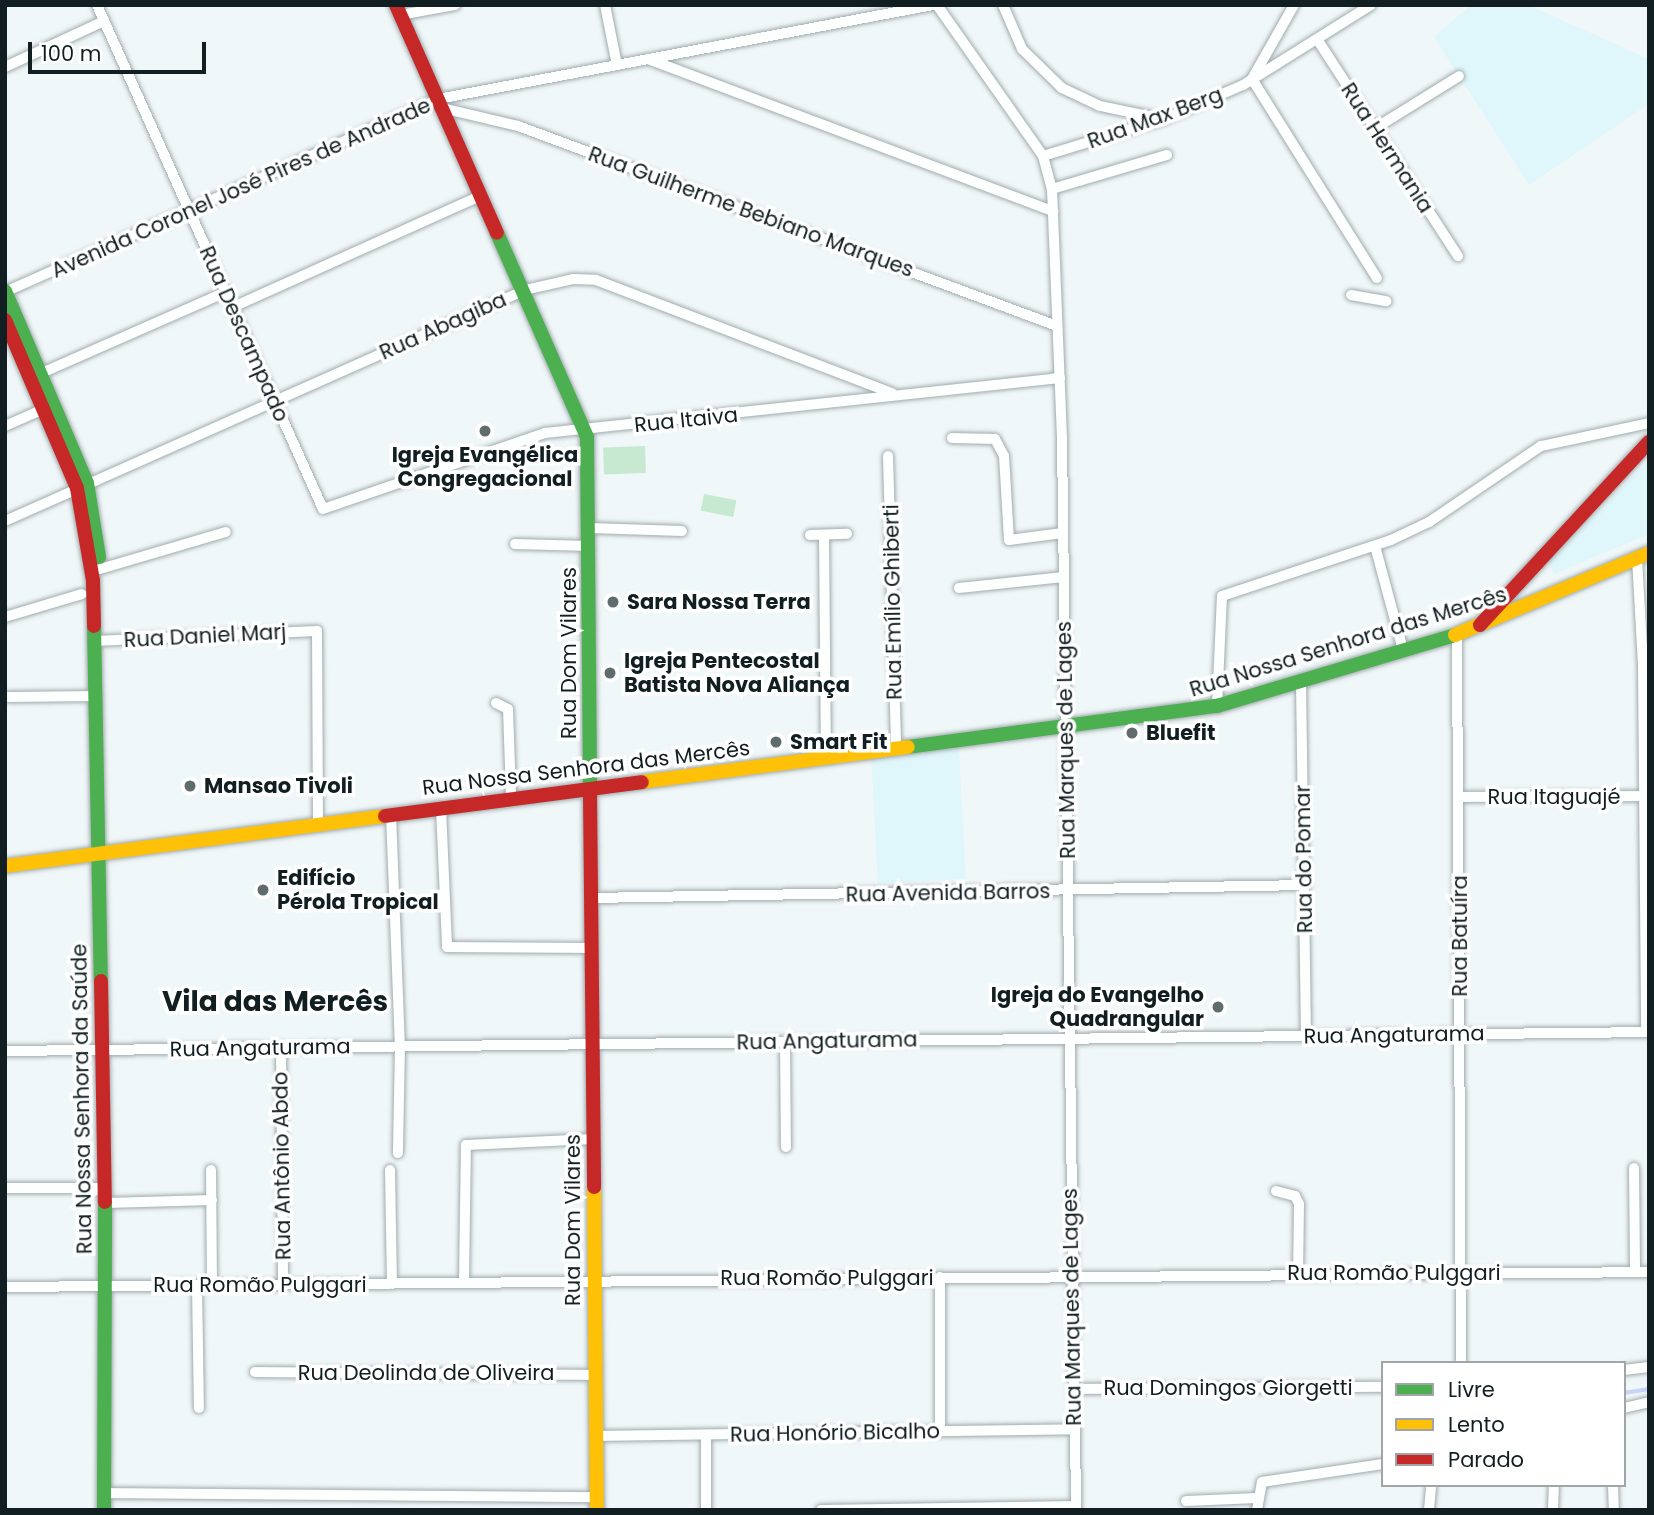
<!DOCTYPE html>
<meta charset="utf-8">
<style>
body{margin:0}
#map{position:relative;width:1654px;height:1515px;overflow:hidden;background:#f0f7f9;font-family:Poppins,sans-serif}
div>[style]{position:absolute}
.built>*{inset:0;background:#dff6fb;transform-origin:0 0}
.green>*{inset:0;background:#c8e9d1;transform-origin:0 0}
.stream>*{height:3.5px;margin:-1.75px;padding:0 1.75px;transform-origin:1.75px;border-radius:1.75px;background:#c8d3f8}
.roads{filter:drop-shadow(0 0 2px #a1abad) drop-shadow(0 0 2px #a1abad)}
.street>*{height:10px;margin:-5px;padding:0 5px;transform-origin:5px;border-radius:5px;background:#fdfefe}
.fast>*{height:14px;margin:-7px;padding:0 7px;transform-origin:7px;border-radius:7px;background:#4caf50}
.slow>*{height:14px;margin:-7px;padding:0 7px;transform-origin:7px;border-radius:7px;background:#ffc107}
.jam>*{height:14px;margin:-7px;padding:0 7px;transform-origin:7px;border-radius:7px;background:#c62828}
.dots>*{width:19px;height:19px;translate:-50% -50%;box-sizing:border-box;border:4px solid #fff;border-radius:50%}
span{translate:-50% -50%;white-space:nowrap;text-align:center;line-height:1.15;-webkit-text-stroke:7px #fff;paint-order:stroke}
.street-label{font-size:21px;color:#121f22}
.poi-label{font-size:21px;color:#121f22;font-weight:700}
.left{translate:0 -50%;text-align:left}
.right{translate:-100% -50%;text-align:right}
.district-label{font-size:28px;color:#121f22;font-weight:700}
.frame{position:absolute;inset:0;border:7px solid #121f22;pointer-events:none}
.legend{position:absolute;left:1381px;top:1361px;width:245px;height:126px;box-sizing:border-box;background:#fff;border:2px solid #a0a5a7;margin:0;padding:9px 12px;list-style:none;font-size:21px;color:#121f22}
.legend li{display:flex;align-items:center;gap:14px;height:35px}
.legend b{width:35px;border:2px solid #a0a5a7}
.scale{position:absolute;left:28px;top:42px;width:178px;height:32px;box-sizing:border-box;border:4px solid #121f22;border-top:0;padding-left:9px;font-size:21px;line-height:24px;white-space:nowrap;color:#121f22;-webkit-text-stroke:5px #fff;paint-order:stroke}
</style>
<div id="map">
<div class="built">
<div style="clip-path:polygon(1471px 5px,1528px 5px,1649px 59px,1649px 104px,1529px 185px,1434px 37px)"></div>
<div style="clip-path:polygon(1649px 460px,1649px 534px,1554px 574px,1549px 562px)"></div>
<div style="left:959px;top:749px;width:130px;height:88px;rotate:87deg"></div>
</div>
<div class="green">
<div style="left:645px;top:446px;width:27px;height:42px;rotate:88deg"></div>
<div style="left:704px;top:494px;width:33px;height:17px;rotate:11deg"></div>
</div>
<div class="stream">
<div style="left:1624px;top:1393px;width:25px;rotate:-9deg"></div>
</div>
<div class="roads">
<div class="street">
<div style="left:97px;top:5px;width:552px;rotate:65.85deg"></div>
<div style="left:323px;top:509px;width:235px;rotate:-18.9deg"></div>
<div style="left:545px;top:433px;width:518px;rotate:-6.1deg"></div>
<div style="left:605px;top:5px;width:61px;rotate:78.7deg"></div>
<div style="left:937px;top:5px;width:184px;rotate:54.9deg"></div>
<div style="left:1043px;top:156px;width:34px;rotate:75deg"></div>
<div style="left:1052px;top:189px;width:248px;rotate:87.7deg"></div>
<div style="left:1062px;top:437px;width:1073px;rotate:89.25deg"></div>
<div style="left:1003px;top:5px;width:48px;rotate:66.6deg"></div>
<div style="left:1022px;top:49px;width:56px;rotate:44.3deg"></div>
<div style="left:1062px;top:88px;width:42px;rotate:25.3deg"></div>
<div style="left:1100px;top:106px;width:63px;rotate:11.8deg"></div>
<div style="left:1294px;top:5px;width:85px;rotate:119.6deg"></div>
<div style="left:1252px;top:79px;width:235px;rotate:57.9deg"></div>
<div style="left:400px;top:15px;width:56px;rotate:-10.3deg"></div>
<div style="left:1317px;top:39px;width:259px;rotate:57deg"></div>
<div style="left:648px;top:59px;width:433px;rotate:20.6deg"></div>
<div style="left:5px;top:67px;width:109px;rotate:-24.9deg"></div>
<div style="left:442px;top:108px;width:78px;rotate:13.3deg"></div>
<div style="left:518px;top:126px;width:575px;rotate:20.36deg"></div>
<div style="left:1374px;top:129px;width:100px;rotate:-31.9deg"></div>
<div style="left:1043px;top:156px;width:127px;rotate:-17deg"></div>
<div style="left:1164px;top:119px;width:86px;rotate:-23.3deg"></div>
<div style="left:1243px;top:85px;width:151px;rotate:-32deg"></div>
<div style="left:1052px;top:189px;width:120px;rotate:-16.5deg"></div>
<div style="left:5px;top:292px;width:474px;rotate:-24deg"></div>
<div style="left:438px;top:99px;width:504px;rotate:-10.75deg"></div>
<div style="left:1351px;top:295px;width:36px;rotate:10deg"></div>
<div style="left:233px;top:307px;width:273px;rotate:-24.2deg"></div>
<div style="left:37px;top:375px;width:206px;rotate:-23.7deg"></div>
<div style="left:5px;top:426px;width:45px;rotate:-23.7deg"></div>
<div style="left:952px;top:438px;width:43px;rotate:1.3deg"></div>
<div style="left:995px;top:439px;width:19px;rotate:62deg"></div>
<div style="left:1004px;top:456px;width:84px;rotate:86.6deg"></div>
<div style="left:1009px;top:540px;width:54px;rotate:-7.4deg"></div>
<div style="left:888px;top:456px;width:293px;rotate:88.4deg"></div>
<div style="left:5px;top:521px;width:569px;rotate:-23.95deg"></div>
<div style="left:525px;top:290px;width:49px;rotate:-12.9deg"></div>
<div style="left:573px;top:279px;width:23px;rotate:2deg"></div>
<div style="left:596px;top:280px;width:317px;rotate:20.9deg"></div>
<div style="left:590px;top:528px;width:92px;rotate:1.9deg"></div>
<div style="left:810px;top:535px;width:37px;rotate:-2deg"></div>
<div style="left:824px;top:535px;width:223px;rotate:89.5deg"></div>
<div style="left:515px;top:544px;width:75px;rotate:1.5deg"></div>
<div style="left:1375px;top:546px;width:108px;rotate:74.9deg"></div>
<div style="left:1637px;top:558px;width:109px;rotate:86.8deg"></div>
<div style="left:1643px;top:667px;width:365px;rotate:89.5deg"></div>
<div style="left:100px;top:569px;width:131px;rotate:-16.4deg"></div>
<div style="left:959px;top:588px;width:105px;rotate:-6deg"></div>
<div style="left:5px;top:617px;width:80px;rotate:-16.6deg"></div>
<div style="left:1457px;top:636px;width:727px;rotate:89.68deg"></div>
<div style="left:94px;top:641px;width:223px;rotate:-2.6deg"></div>
<div style="left:317px;top:631px;width:192px;rotate:89.7deg"></div>
<div style="left:1301px;top:681px;width:356px;rotate:89.2deg"></div>
<div style="left:8px;top:697px;width:89px;rotate:-0.6deg"></div>
<div style="left:496px;top:703px;width:13px;rotate:27deg"></div>
<div style="left:508px;top:709px;width:88px;rotate:88deg"></div>
<div style="left:1217px;top:706px;width:110px;rotate:-87.4deg"></div>
<div style="left:1222px;top:596px;width:178px;rotate:-18.3deg"></div>
<div style="left:1391px;top:540px;width:42px;rotate:-25.3deg"></div>
<div style="left:1429px;top:522px;width:135px;rotate:-34.2deg"></div>
<div style="left:1541px;top:446px;width:110px;rotate:-12deg"></div>
<div style="left:1459px;top:797px;width:189px;rotate:-0.3deg"></div>
<div style="left:441px;top:808px;width:139px;rotate:87.5deg"></div>
<div style="left:447px;top:947px;width:145px;rotate:0.4deg"></div>
<div style="left:391px;top:814px;width:231px;rotate:87.8deg"></div>
<div style="left:400px;top:1045px;width:108px;rotate:91.1deg"></div>
<div style="left:591px;top:898px;width:714px;rotate:-1.04deg"></div>
<div style="left:785px;top:1042px;width:105px;rotate:89.5deg"></div>
<div style="left:281px;top:1047px;width:237px;rotate:89.5deg"></div>
<div style="left:5px;top:1051px;width:1644px;rotate:-0.66deg"></div>
<div style="left:1634px;top:1168px;width:104px;rotate:89.4deg"></div>
<div style="left:211px;top:1170px;width:115px;rotate:89.5deg"></div>
<div style="left:390px;top:1170px;width:114px;rotate:89deg"></div>
<div style="left:5px;top:1188px;width:100px"></div>
<div style="left:1276px;top:1191px;width:20px;rotate:15deg"></div>
<div style="left:1295px;top:1196px;width:9px;rotate:63deg"></div>
<div style="left:1299px;top:1204px;width:70px;rotate:90.8deg"></div>
<div style="left:106px;top:1203px;width:106px;rotate:-1.6deg"></div>
<div style="left:464px;top:1282px;width:137px;rotate:-89.2deg"></div>
<div style="left:466px;top:1145px;width:127px;rotate:-2.7deg"></div>
<div style="left:197px;top:1285px;width:123px;rotate:89.1deg"></div>
<div style="left:5px;top:1287px;width:1644px;rotate:-0.52deg"></div>
<div style="left:1624px;top:1370px;width:25px;rotate:-7deg"></div>
<div style="left:255px;top:1372px;width:341px;rotate:0.5deg"></div>
<div style="left:1074px;top:1389px;width:309px;rotate:-0.4deg"></div>
<div style="left:1624px;top:1408px;width:26px;rotate:-13deg"></div>
<div style="left:940px;top:1430px;width:153px;rotate:-90deg"></div>
<div style="left:597px;top:1436px;width:477px;rotate:-0.8deg"></div>
<div style="left:1613px;top:1485px;width:25px;rotate:88deg"></div>
<div style="left:105px;top:1493px;width:492px;rotate:0.5deg"></div>
<div style="left:1186px;top:1501px;width:71px;rotate:-2.4deg"></div>
<div style="left:706px;top:1510px;width:75px;rotate:-90deg"></div>
<div style="left:821px;top:1510px;width:255px;rotate:-0.9deg"></div>
<div style="left:1257px;top:1510px;width:28px;rotate:-80deg"></div>
<div style="left:1262px;top:1482px;width:122px;rotate:-8.5deg"></div>
<div style="left:1429px;top:1510px;width:25px;rotate:-85deg"></div>
<div style="left:1553px;top:1510px;width:25px;rotate:-88deg"></div>
</div>
<div class="fast">
<div style="left:497px;top:233px;width:223px;rotate:66.2deg"></div>
<div style="left:587px;top:437px;width:358px;rotate:89.5deg"></div>
<div style="left:5px;top:291px;width:209px;rotate:66.9deg"></div>
<div style="left:87px;top:483px;width:75px;rotate:80.8deg"></div>
<div style="left:94px;top:626px;width:355px;rotate:88.9deg"></div>
<div style="left:908px;top:747px;width:312px;rotate:-7.6deg"></div>
<div style="left:1217px;top:706px;width:248px;rotate:-16.6deg"></div>
<div style="left:104px;top:1510px;width:308px;rotate:-89.8deg"></div>
</div>
<div class="slow">
<div style="left:1455px;top:635px;width:211px;rotate:-22.9deg"></div>
<div style="left:642px;top:782px;width:268px;rotate:-7.5deg"></div>
<div style="left:5px;top:866px;width:383px;rotate:-7.5deg"></div>
<div style="left:594px;top:1187px;width:323px;rotate:89.5deg"></div>
</div>
<div class="jam">
<div style="left:396px;top:5px;width:249px;rotate:66.1deg"></div>
<div style="left:5px;top:320px;width:183px;rotate:66.8deg"></div>
<div style="left:77px;top:488px;width:94px;rotate:80.2deg"></div>
<div style="left:93px;top:581px;width:45px;rotate:88.7deg"></div>
<div style="left:1480px;top:625px;width:249px;rotate:-47.3deg"></div>
<div style="left:590px;top:795px;width:392px;rotate:89.4deg"></div>
<div style="left:385px;top:816px;width:259px;rotate:-7.5deg"></div>
<div style="left:101px;top:981px;width:221px;rotate:89deg"></div>
</div>
</div>
<div class="dots">
<div style="left:485px;top:431px;background:#606b6d"></div>
<div style="left:613px;top:602px;background:#606b6d"></div>
<div style="left:610px;top:673px;background:#606b6d"></div>
<div style="left:1132px;top:733px;background:#606b6d"></div>
<div style="left:776px;top:742px;background:#606b6d"></div>
<div style="left:190px;top:786px;background:#606b6d"></div>
<div style="left:263px;top:890px;background:#606b6d"></div>
<div style="left:1218px;top:1007px;background:#606b6d"></div>
</div>
<div class="street-label">
<span style="left:1155px;top:118px;rotate:-20deg">Rua Max Berg</span>
<span style="left:1387px;top:148px;rotate:57deg">Rua Hermania</span>
<span style="left:241px;top:188px;rotate:-24deg">Avenida Coronel José Pires de Andrade</span>
<span style="left:751px;top:212px;rotate:20deg">Rua Guilherme Bebiano Marques</span>
<span style="left:443px;top:326px;rotate:-24deg">Rua Abagiba</span>
<span style="left:244px;top:334px;rotate:66deg">Rua Descampado</span>
<span style="left:686px;top:420px;rotate:-6deg">Rua Itaiva</span>
<span style="left:893px;top:602px;rotate:-91deg">Rua Emílio Ghiberti</span>
<span style="left:205px;top:636px;rotate:-3deg">Rua Daniel Marj</span>
<span style="left:1348px;top:642px;rotate:-17deg">Rua Nossa Senhora das Mercês</span>
<span style="left:569px;top:653px;rotate:-90deg">Rua Dom Vilares</span>
<span style="left:1066px;top:740px;rotate:-91deg">Rua Marques de Lages</span>
<span style="left:586px;top:768px;rotate:-7deg">Rua Nossa Senhora das Mercês</span>
<span style="left:1554px;top:797px">Rua Itaguajé</span>
<span style="left:1304px;top:859px;rotate:-91deg">Rua do Pomar</span>
<span style="left:948px;top:893px;rotate:-1deg">Rua Avenida Barros</span>
<span style="left:1460px;top:936px;rotate:-90deg">Rua Batuíra</span>
<span style="left:1394px;top:1035px;rotate:-1deg">Rua Angaturama</span>
<span style="left:827px;top:1041px;rotate:-1deg">Rua Angaturama</span>
<span style="left:260px;top:1048px;rotate:-1deg">Rua Angaturama</span>
<span style="left:82px;top:1099px;rotate:-91deg">Rua Nossa Senhora da Saúde</span>
<span style="left:282px;top:1166px;rotate:-91deg">Rua Antônio Abdo</span>
<span style="left:573px;top:1220px;rotate:-90deg">Rua Dom Vilares</span>
<span style="left:1394px;top:1273px">Rua Romão Pulggari</span>
<span style="left:827px;top:1278px">Rua Romão Pulggari</span>
<span style="left:260px;top:1285px">Rua Romão Pulggari</span>
<span style="left:1072px;top:1307px;rotate:-91deg">Rua Marques de Lages</span>
<span style="left:426px;top:1373px">Rua Deolinda de Oliveira</span>
<span style="left:1228px;top:1388px">Rua Domingos Giorgetti</span>
<span style="left:835px;top:1433px;rotate:-1deg">Rua Honório Bicalho</span>
</div>
<div class="poi-label">
<span style="left:485px;top:467px">Igreja Evangélica<br>Congregacional</span>
<span class="left" style="left:627px;top:602px">Sara Nossa Terra</span>
<span class="left" style="left:624px;top:673px">Igreja Pentecostal<br>Batista Nova Aliança</span>
<span class="left" style="left:1146px;top:733px">Bluefit</span>
<span class="left" style="left:790px;top:742px">Smart Fit</span>
<span class="left" style="left:204px;top:786px">Mansao Tivoli</span>
<span class="left" style="left:277px;top:890px">Edifício<br>Pérola Tropical</span>
<span class="right" style="left:1204px;top:1007px">Igreja do Evangelho<br>Quadrangular</span>
</div>
<div class="district-label">
<span style="left:275px;top:1002px">Vila das Mercês</span>
</div>
<div class="frame"></div>
<ul class="legend">
<li><b style="height:9px;background:#4caf50"></b>Livre</li>
<li><b style="height:9px;background:#ffc107"></b>Lento</li>
<li><b style="height:9px;background:#c62828"></b>Parado</li>
</ul>
<div class="scale">100 m</div>
</div>
